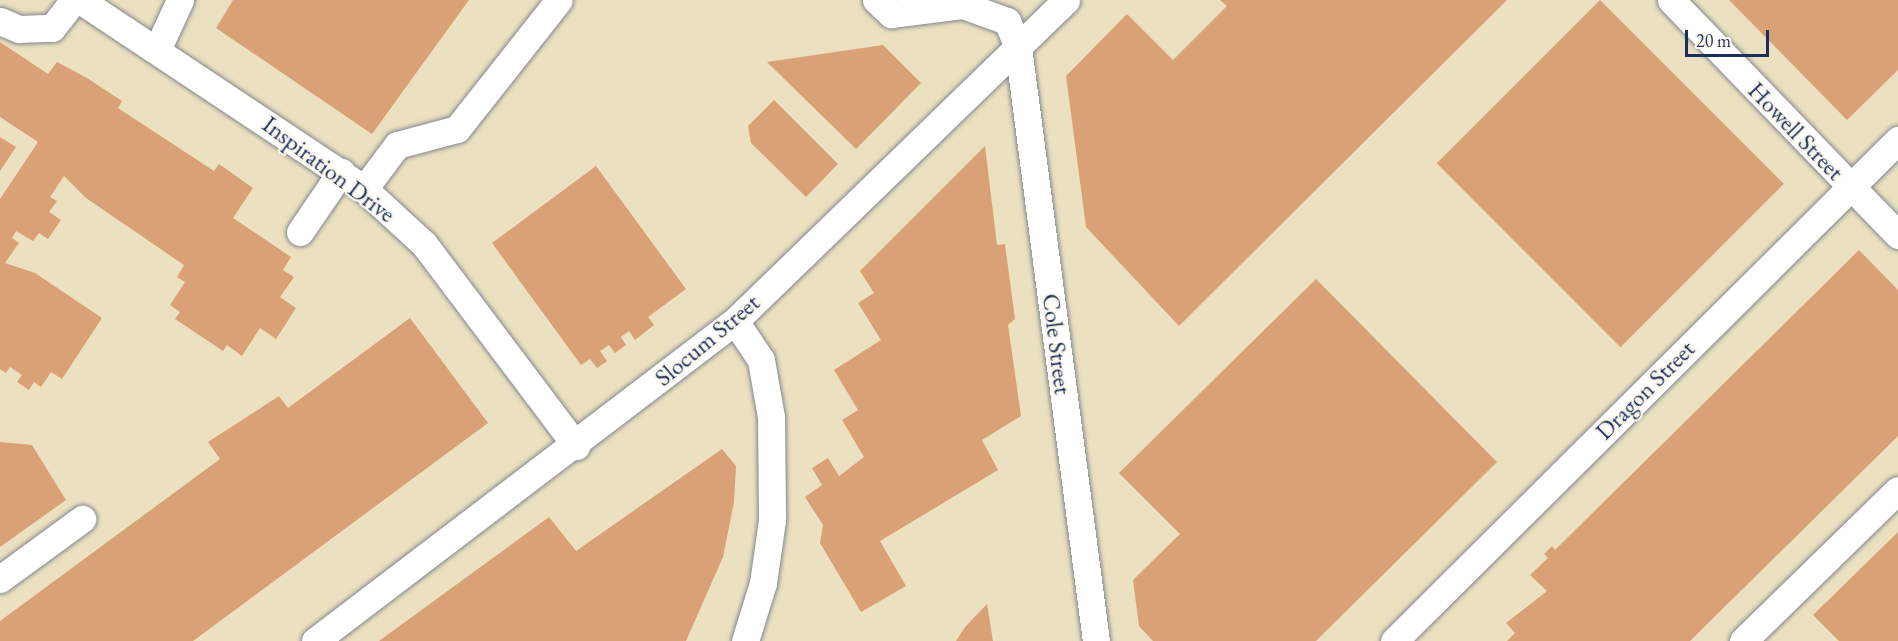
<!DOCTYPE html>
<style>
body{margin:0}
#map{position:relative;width:1898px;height:641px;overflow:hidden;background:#ebe1c0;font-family:"EB Garamond",serif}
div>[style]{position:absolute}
.building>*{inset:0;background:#daa176;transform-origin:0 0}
.roads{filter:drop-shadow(0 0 2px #83888f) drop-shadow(0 0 2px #83888f)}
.minor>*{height:27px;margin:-13.5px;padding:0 13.5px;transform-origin:13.5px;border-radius:13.5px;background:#fff}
span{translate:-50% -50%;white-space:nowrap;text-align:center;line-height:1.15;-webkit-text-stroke:4.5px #fbf7ec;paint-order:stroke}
.street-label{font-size:24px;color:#1b2f5e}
.scale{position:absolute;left:1685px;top:30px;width:84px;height:27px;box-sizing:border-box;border:3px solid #1b2f5e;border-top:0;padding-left:8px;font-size:18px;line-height:21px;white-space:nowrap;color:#1b2f5e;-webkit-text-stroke:4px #fbf7ec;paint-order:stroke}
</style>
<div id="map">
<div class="building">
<div style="clip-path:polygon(233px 0,469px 0,372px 134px,216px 28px)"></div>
<div style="clip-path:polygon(1220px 0,1507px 0,1179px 326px,1086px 227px,1066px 76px,1127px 14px,1173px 60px,1227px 6px)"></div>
<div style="left:1600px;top:0;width:260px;height:231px;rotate:45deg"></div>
<div style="clip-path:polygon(1729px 0,1898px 0,1898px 70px,1847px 120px)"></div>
<div style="clip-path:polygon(0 42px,48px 74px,57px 62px,87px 78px,122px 101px,118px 108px,214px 171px,219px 164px,253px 188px,233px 218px,291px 257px,283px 270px,294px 277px,280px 297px,296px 308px,276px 339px,260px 328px,242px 356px,227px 345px,223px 351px,175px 319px,180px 312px,170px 305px,185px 282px,177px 277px,184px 265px,86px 198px,64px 176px,50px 197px,57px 201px,49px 212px,61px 220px,48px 239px,39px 233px,33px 241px,16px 231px,12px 238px,19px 243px,5px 263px,35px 273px,102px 318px,62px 379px,51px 372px,41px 387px,34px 382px,29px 390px,17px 382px,22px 375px,10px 367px,6px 373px,0 369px,0 199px,38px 142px,0 117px)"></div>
<div style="clip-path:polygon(883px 45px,921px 83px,856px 149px,767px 62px)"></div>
<div style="clip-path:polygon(774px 100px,838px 164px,806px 197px,751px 143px,748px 126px)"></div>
<div style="clip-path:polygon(0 137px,16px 147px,0 171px)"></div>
<div style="clip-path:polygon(985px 146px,997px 245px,1005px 244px,1015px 319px,1008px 325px,1021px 416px,982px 440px,998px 470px,880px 541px,906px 586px,861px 612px,820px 543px,823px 525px,805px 497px,822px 485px,812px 468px,828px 458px,839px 476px,864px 457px,842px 420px,858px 410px,834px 370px,881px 340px,858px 303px,874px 293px,860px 271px)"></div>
<div style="clip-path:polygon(596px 166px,686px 289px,648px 317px,654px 325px,635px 340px,629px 331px,621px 337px,626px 345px,615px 353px,609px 345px,600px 351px,607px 361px,597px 368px,590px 359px,581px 365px,492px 243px)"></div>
<div style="clip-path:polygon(1859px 250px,1898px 290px,1898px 436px,1690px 641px,1507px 641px,1515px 633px,1506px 623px,1547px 591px,1530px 575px,1548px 558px,1544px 554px,1552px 546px,1555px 550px)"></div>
<div style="clip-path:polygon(1316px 279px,1497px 462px,1316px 641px,1153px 641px,1139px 626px,1133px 580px,1180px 534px,1119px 473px)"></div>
<div style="clip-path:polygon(410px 318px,488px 423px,193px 641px,0 641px,0 621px,220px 459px,208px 442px,279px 396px,288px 408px)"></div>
<div style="clip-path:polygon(0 442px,32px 445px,66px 500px,0 547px)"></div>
<div style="clip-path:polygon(722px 449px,736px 466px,734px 502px,723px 557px,686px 641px,379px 641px,549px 517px,576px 551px)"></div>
<div style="clip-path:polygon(1898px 532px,1898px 641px,1839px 641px,1813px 615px)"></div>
<div style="clip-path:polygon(987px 604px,993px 641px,956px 641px,965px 627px)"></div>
</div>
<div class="roads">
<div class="minor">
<div style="left:80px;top:0;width:341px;rotate:33.6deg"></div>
<div style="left:364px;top:189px;width:81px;rotate:42.5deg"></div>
<div style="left:424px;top:244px;width:253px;rotate:53deg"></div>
<div style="left:876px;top:0;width:21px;rotate:43deg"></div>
<div style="left:891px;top:14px;width:73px;rotate:-7.1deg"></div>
<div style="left:963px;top:5px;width:47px;rotate:20deg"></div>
<div style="left:1007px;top:21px;width:28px;rotate:67deg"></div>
<div style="left:1018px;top:47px;width:599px;rotate:82.52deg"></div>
<div style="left:1671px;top:0;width:327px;rotate:46deg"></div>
<div style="left:0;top:21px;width:21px;rotate:23deg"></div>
<div style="left:19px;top:29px;width:33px;rotate:-2deg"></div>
<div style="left:52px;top:28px;width:36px;rotate:-52deg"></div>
<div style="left:157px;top:50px;width:55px;rotate:-65.3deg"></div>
<div style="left:364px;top:189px;width:55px;rotate:-53.1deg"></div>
<div style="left:397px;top:145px;width:62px;rotate:-14.9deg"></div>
<div style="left:457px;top:129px;width:164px;rotate:-51.7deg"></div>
<div style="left:300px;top:232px;width:73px;rotate:-55.7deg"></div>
<div style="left:735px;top:321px;width:47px;rotate:56.3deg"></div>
<div style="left:761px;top:360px;width:58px;rotate:80deg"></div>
<div style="left:771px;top:417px;width:103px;rotate:89.4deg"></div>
<div style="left:772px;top:520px;width:64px;rotate:98.1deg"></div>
<div style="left:763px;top:583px;width:61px;rotate:107.2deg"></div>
<div style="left:0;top:579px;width:102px;rotate:-36.2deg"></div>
<div style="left:315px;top:641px;width:528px;rotate:-37.3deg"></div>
<div style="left:735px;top:321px;width:461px;rotate:-44.1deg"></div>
<div style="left:1394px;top:641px;width:711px;rotate:-44.83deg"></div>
<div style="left:1743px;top:641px;width:216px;rotate:-44.3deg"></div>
</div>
</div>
<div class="street-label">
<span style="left:1796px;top:131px;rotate:46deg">Howell Street</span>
<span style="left:329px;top:169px;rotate:37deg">Inspiration Drive</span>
<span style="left:707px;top:340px;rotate:-40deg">Slocum Street</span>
<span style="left:1057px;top:344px;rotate:83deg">Cole Street</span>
<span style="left:1645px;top:390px;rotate:-45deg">Dragon Street</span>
</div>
<div class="scale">20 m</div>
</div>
